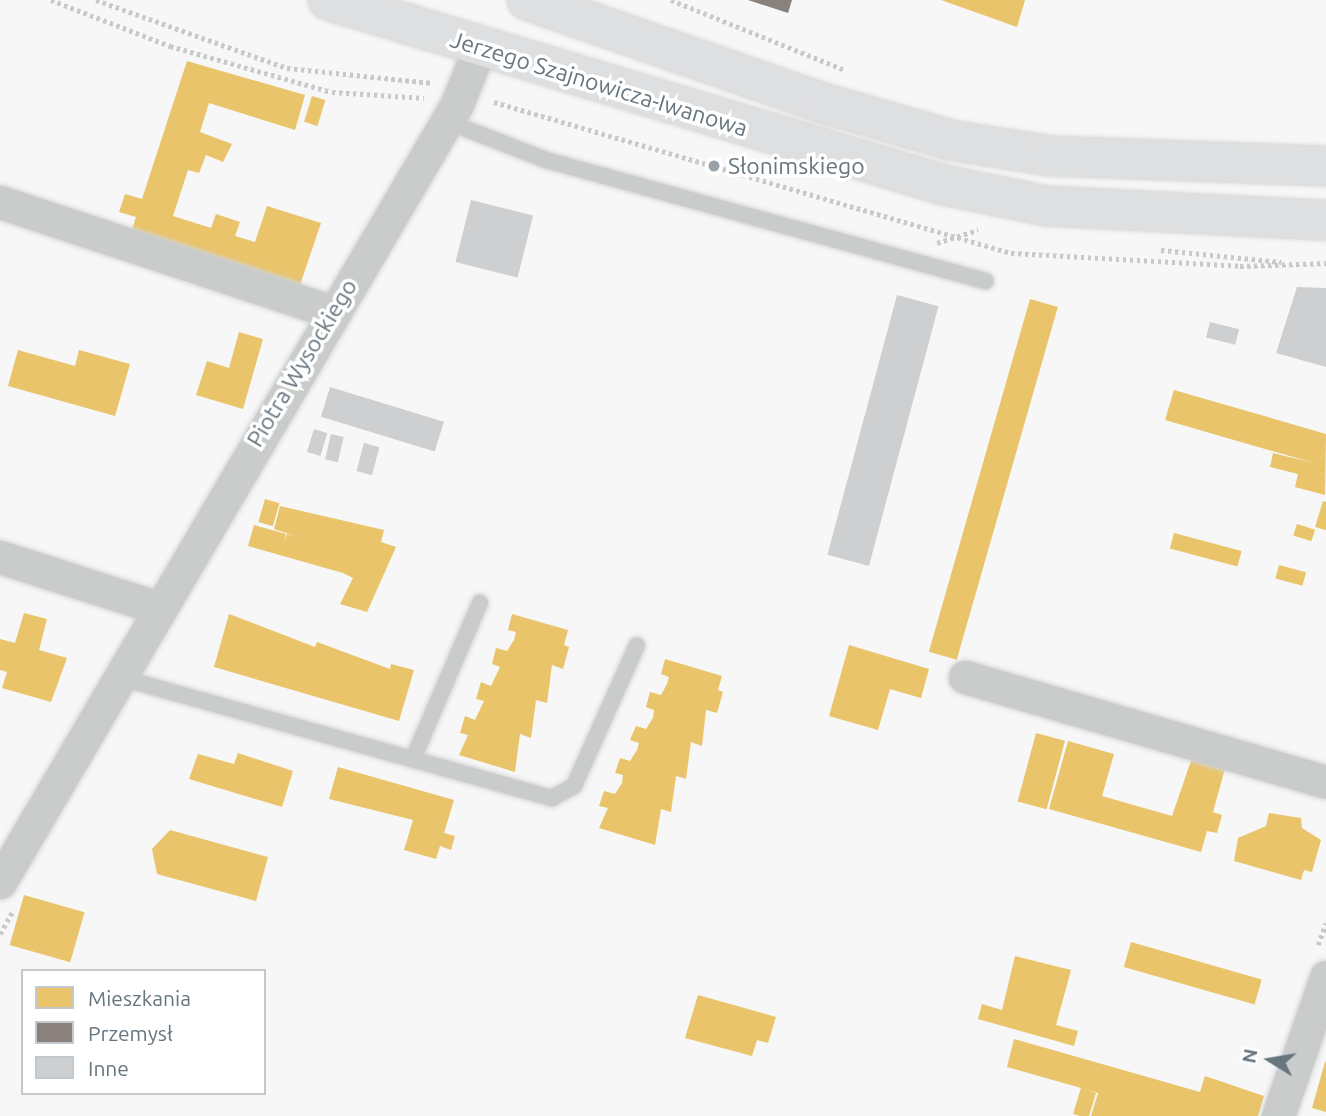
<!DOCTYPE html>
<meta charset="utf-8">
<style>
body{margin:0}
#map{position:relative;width:1326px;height:1116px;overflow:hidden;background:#f7f7f7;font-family:Ubuntu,sans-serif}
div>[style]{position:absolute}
.homes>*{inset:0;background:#e9c46a;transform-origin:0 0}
.industry>*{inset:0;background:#8a817c}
.building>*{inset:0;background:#cecfd0;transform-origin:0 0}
.path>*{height:4.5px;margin-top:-2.25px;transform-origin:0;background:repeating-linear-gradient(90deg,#c8c9ca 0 3.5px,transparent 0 7px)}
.roads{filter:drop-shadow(0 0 2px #d3d4d5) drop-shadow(0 0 2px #d3d4d5)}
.service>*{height:16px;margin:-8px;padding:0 8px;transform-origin:8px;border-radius:8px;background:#cacccc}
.minor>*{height:33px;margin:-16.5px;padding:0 16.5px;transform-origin:16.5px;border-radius:16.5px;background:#cacccc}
.primary>*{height:38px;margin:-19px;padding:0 19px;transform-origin:19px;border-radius:19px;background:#dedfe0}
.dots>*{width:19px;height:19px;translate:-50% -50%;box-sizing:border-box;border:4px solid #fff;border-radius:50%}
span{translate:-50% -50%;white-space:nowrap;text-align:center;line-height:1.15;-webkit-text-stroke:7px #fff;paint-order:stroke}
.street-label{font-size:23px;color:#66757e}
.poi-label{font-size:23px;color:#66757e}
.left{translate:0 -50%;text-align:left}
.legend{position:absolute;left:21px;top:969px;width:245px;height:126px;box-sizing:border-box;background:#fff;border:2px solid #c2c8cb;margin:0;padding:9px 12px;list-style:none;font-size:21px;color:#66757e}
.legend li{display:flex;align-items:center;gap:14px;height:35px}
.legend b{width:35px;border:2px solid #c2c8cb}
.north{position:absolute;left:1235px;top:1025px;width:70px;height:70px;-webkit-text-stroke:5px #fff;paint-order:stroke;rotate:281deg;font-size:19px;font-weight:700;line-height:28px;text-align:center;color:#66757e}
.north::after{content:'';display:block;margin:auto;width:24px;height:32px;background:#66757e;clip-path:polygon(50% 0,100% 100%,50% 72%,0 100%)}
</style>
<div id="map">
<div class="homes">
<div style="clip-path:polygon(941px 0,1025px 0,1017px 27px)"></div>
<div style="clip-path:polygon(187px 61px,305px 95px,295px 130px,209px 103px,200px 132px,232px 144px,223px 162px,206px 155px,199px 173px,188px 170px,173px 216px,211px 228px,216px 214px,240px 222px,235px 236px,255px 242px,267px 206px,321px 223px,300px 285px,132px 230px,136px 217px,119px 212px,125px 194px,142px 199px)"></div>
<div style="left:312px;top:96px;width:14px;height:27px;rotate:17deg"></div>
<div style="left:1030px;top:299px;width:29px;height:367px;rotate:16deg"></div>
<div style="clip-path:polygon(239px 332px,263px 339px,243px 409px,196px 395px,207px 361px,229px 368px)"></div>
<div style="clip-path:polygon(18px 350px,75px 366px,79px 350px,130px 364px,115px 416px,8px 386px)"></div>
<div style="clip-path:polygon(1174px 390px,1326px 434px,1325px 495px,1295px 487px,1298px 474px,1270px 467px,1273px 453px,1314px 463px,1165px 420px)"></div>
<div style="left:265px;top:499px;width:15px;height:24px;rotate:16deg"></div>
<div style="clip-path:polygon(1323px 501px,1326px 502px,1326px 530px,1315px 527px)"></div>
<div style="clip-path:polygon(280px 506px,384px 530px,381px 542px,396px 547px,367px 612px,340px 604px,353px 578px,343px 573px,248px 546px,254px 525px,286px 534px,284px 542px,287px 534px,300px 538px,274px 529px)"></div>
<div style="left:1297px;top:524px;width:19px;height:12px;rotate:18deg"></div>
<div style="left:1174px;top:533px;width:70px;height:16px;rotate:15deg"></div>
<div style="left:1279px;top:565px;width:28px;height:14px;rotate:15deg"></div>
<div style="clip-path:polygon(24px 613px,47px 619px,39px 650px,67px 658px,51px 702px,2px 688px,7px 672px,0 670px,0 639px,15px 643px)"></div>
<div style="clip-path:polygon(229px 614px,315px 647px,317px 642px,390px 669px,391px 664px,414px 670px,399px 721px,214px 667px)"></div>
<div style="clip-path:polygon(512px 614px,568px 630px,564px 645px,569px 647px,563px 669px,552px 665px,547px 703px,536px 700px,531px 738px,520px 734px,515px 772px,459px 755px,468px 735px,460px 733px,465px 716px,475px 720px,484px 701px,476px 699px,481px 682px,491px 686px,500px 667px,492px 664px,496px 648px,507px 651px,514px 640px,516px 632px,508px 630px)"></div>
<div style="clip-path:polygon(849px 645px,929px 669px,921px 698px,890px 689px,878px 730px,829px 716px)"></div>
<div style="clip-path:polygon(665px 659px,722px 676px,718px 690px,723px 692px,717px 713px,706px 710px,702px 746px,691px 742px,686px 779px,676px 776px,671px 812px,661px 809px,655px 845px,599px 828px,608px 808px,599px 806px,604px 791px,615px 794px,622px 783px,623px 775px,615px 773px,620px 758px,630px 761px,637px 750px,639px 743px,630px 740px,636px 726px,646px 729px,653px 718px,654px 710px,646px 707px,650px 692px,661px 695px,667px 684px,669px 677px,661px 674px)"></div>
<div style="left:1036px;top:733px;width:30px;height:71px;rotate:15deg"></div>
<div style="clip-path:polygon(1068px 741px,1114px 754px,1102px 796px,1172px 816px,1193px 755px,1226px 765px,1213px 812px,1222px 815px,1217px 833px,1207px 831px,1201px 852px,1049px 809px)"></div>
<div style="clip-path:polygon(238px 753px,293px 771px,282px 807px,189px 779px,198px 754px,234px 764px)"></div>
<div style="clip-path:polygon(338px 767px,454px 800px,444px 833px,455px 836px,451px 850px,440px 846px,436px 859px,404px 850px,413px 820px,329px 799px)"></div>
<div style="clip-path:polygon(1269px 813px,1301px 818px,1302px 828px,1321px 840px,1312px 872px,1304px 870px,1301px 880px,1234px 861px,1238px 838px,1266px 826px)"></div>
<div style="clip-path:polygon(170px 830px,268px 857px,256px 901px,157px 874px,152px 849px)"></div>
<div style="left:24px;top:895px;width:63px;height:52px;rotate:16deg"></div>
<div style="left:1131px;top:942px;width:136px;height:26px;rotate:16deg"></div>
<div style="clip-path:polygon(1015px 956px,1071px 970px,1056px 1025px,1078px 1031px,1074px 1046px,978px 1019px,982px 1004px,1002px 1010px)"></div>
<div style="clip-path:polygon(698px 995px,776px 1017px,768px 1043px,757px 1040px,752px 1056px,685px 1038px)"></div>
<div style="clip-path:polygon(1014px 1039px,1200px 1092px,1205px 1076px,1264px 1096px,1258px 1116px,1091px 1116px,1098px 1093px,1084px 1089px,1096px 1093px,1089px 1116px,1080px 1116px,1073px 1114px,1081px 1088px,1007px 1067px)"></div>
<div style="clip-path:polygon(1325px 1062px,1326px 1062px,1326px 1112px,1312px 1108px)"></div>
</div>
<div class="industry">
<div style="clip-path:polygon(748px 0,792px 0,788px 13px)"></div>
</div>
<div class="building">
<div style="left:471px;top:200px;width:64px;height:64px;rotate:14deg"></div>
<div style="clip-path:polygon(1297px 287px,1326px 288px,1326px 367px,1276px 353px)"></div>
<div style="left:897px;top:295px;width:43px;height:269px;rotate:15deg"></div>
<div style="left:1210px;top:322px;width:30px;height:16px;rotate:14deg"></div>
<div style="left:330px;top:387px;width:119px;height:31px;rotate:17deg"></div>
<div style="left:314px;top:429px;width:14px;height:24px;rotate:17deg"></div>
<div style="left:331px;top:434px;width:13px;height:26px;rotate:13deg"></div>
<div style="left:364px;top:443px;width:16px;height:29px;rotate:15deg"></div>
</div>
<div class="path">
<div style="left:51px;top:0;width:128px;rotate:21.1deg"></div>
<div style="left:170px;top:46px;width:168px;rotate:15.9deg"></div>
<div style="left:332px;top:92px;width:92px;rotate:3.7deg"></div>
<div style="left:96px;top:0;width:203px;rotate:19.6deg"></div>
<div style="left:287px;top:68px;width:146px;rotate:5.9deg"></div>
<div style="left:671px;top:0;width:188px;rotate:21.9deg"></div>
<div style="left:494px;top:102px;width:539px;rotate:16.28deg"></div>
<div style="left:1011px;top:253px;width:229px;rotate:3.2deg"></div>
<div style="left:1240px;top:266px;width:86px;rotate:-2deg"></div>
<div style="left:937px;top:243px;width:43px;rotate:-17.6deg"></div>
<div style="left:1161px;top:250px;width:121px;rotate:5.7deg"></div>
<div style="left:0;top:934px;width:26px;rotate:-61deg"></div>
<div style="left:1318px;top:945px;width:23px;rotate:-70deg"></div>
</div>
<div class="roads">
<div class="service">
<div style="left:446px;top:121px;width:107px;rotate:21.3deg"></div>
<div style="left:546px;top:160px;width:456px;rotate:15.4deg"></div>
<div style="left:118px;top:677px;width:451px;rotate:15.6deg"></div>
<div style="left:552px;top:798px;width:25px;rotate:-29deg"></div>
<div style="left:574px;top:786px;width:154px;rotate:-65.9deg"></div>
<div style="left:413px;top:759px;width:170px;rotate:-66.8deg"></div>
</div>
<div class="minor">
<div style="left:0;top:202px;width:351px;rotate:18.3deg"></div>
<div style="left:0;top:557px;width:164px;rotate:17.8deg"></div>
<div style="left:965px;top:677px;width:376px;rotate:16.2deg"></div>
<div style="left:0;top:882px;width:902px;rotate:-59.57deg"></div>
<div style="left:457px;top:104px;width:61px;rotate:-68deg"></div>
<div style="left:1278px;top:1116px;width:147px;rotate:-70.9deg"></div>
</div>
<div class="primary">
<div style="left:328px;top:0;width:643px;rotate:16.72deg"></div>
<div style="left:944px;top:185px;width:104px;rotate:11.6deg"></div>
<div style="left:1046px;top:206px;width:280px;rotate:2.9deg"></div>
<div style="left:527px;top:0;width:313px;rotate:19.2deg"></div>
<div style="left:823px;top:103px;width:132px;rotate:16.2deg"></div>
<div style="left:950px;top:140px;width:101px;rotate:9.1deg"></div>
<div style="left:1050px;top:156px;width:276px;rotate:2.1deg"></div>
</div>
</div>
<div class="dots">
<div style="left:714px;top:166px;background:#99a2a8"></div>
</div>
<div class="street-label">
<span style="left:599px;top:84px;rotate:17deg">Jerzego Szajnowicza-Iwanowa</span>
<span style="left:302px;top:363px;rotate:-59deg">Piotra Wysockiego</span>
</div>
<div class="poi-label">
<span class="left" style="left:728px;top:166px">Słonimskiego</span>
</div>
<ul class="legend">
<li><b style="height:19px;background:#e9c46a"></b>Mieszkania</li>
<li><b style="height:19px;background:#8a817c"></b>Przemysł</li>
<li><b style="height:19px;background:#cecfd0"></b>Inne</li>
</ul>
<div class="north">N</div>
</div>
